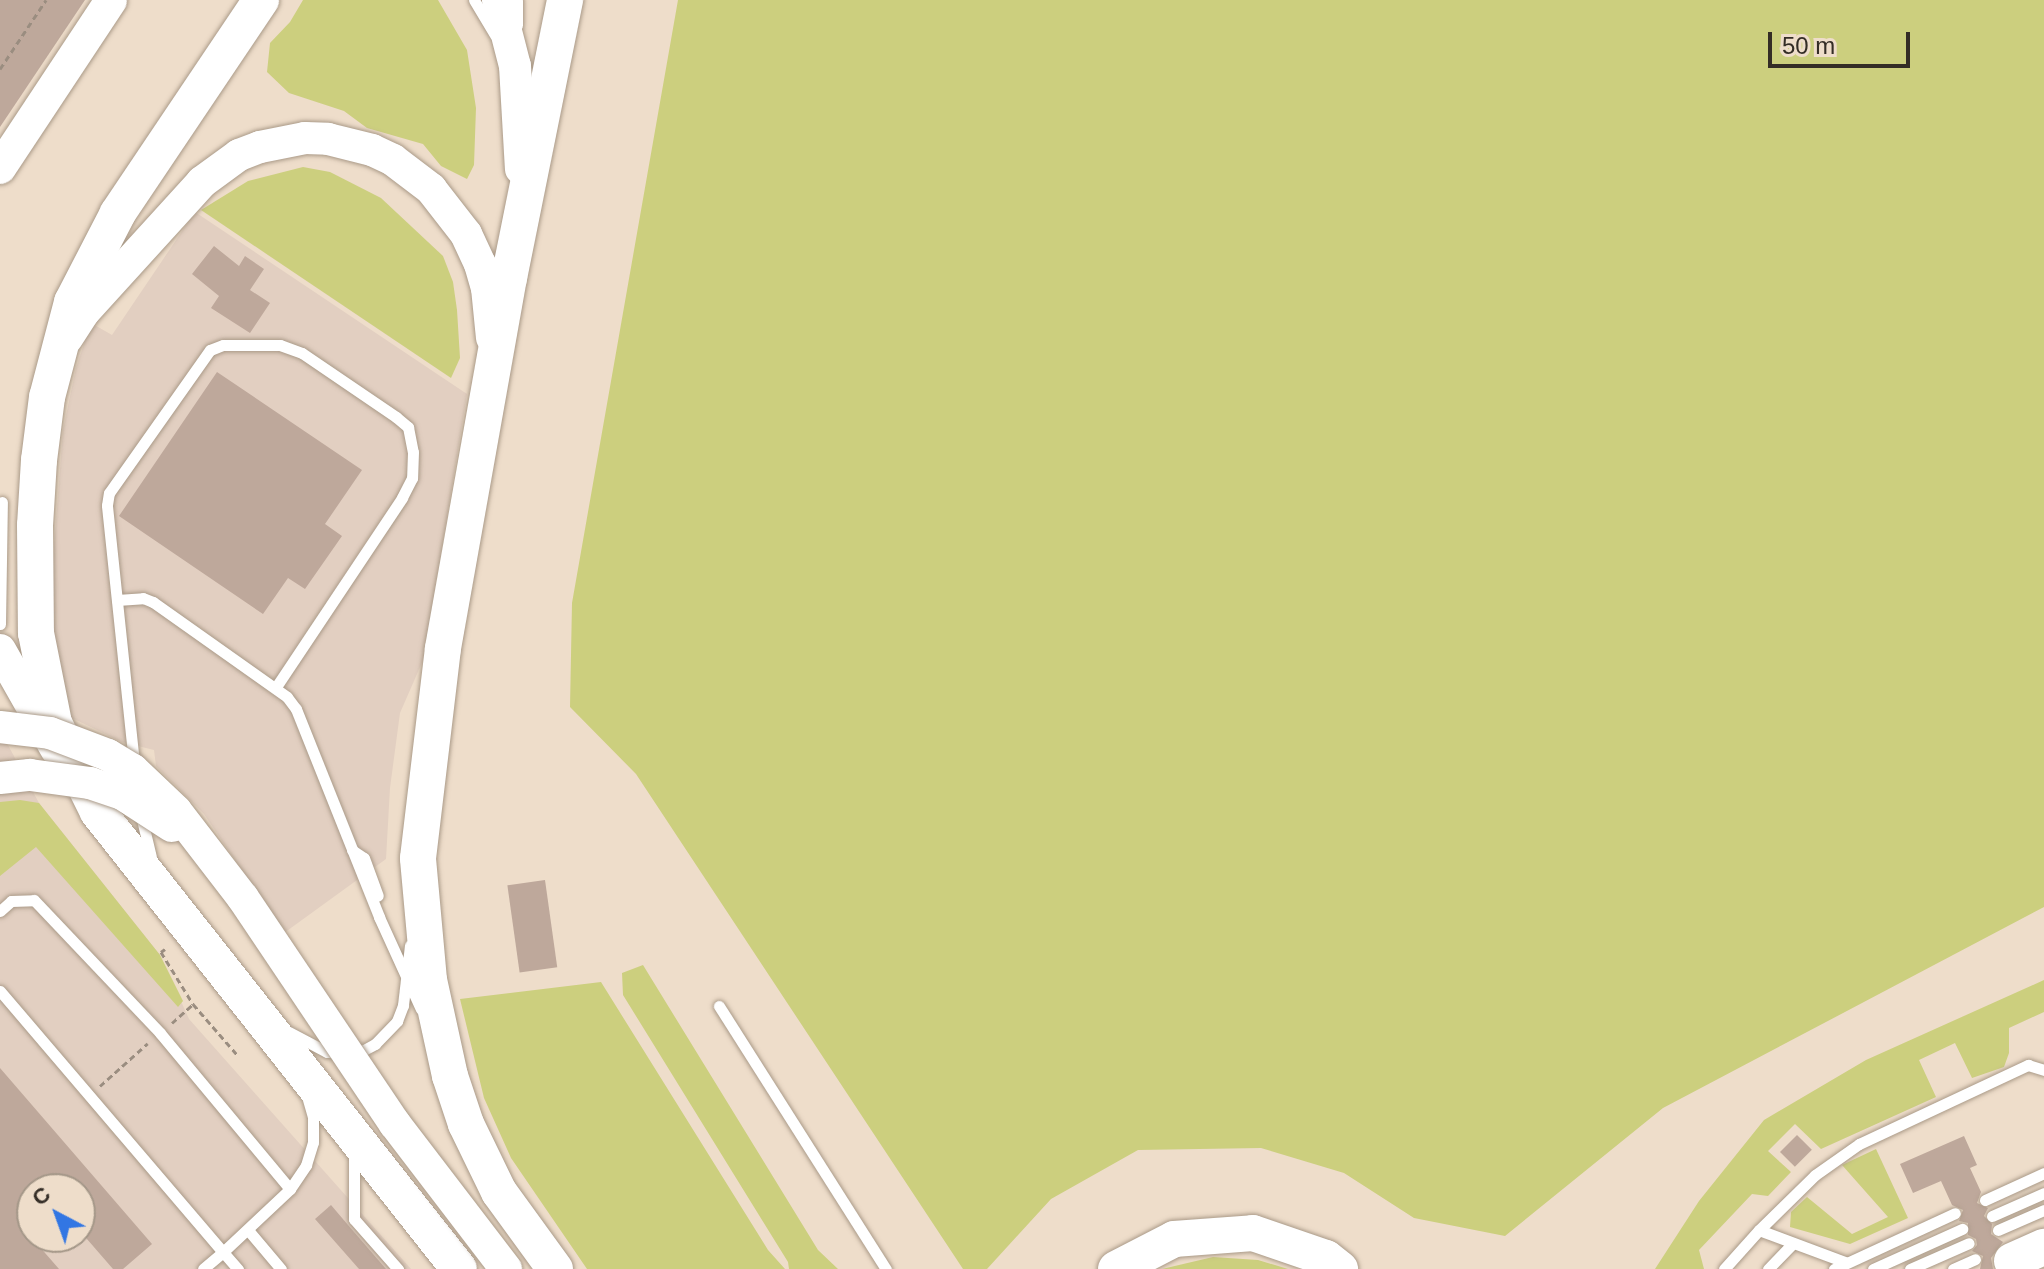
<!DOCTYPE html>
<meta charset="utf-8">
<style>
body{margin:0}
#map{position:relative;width:2044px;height:1269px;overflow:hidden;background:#eeddca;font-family:Arial,sans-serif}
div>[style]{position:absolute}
.commercial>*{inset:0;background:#e2cfc1}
.green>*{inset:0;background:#cccf7e}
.building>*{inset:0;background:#bea89b;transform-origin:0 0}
.path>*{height:3px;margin-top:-1.5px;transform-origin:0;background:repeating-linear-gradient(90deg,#9a8d80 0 6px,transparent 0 10px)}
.roads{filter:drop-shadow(0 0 2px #aa9a88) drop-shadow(0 0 2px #aa9a88)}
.lane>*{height:11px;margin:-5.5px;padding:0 5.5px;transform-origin:5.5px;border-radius:5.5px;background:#fff}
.secondary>*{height:32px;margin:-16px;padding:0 16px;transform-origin:16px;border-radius:16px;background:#fff}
.primary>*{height:36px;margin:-18px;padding:0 18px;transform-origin:18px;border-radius:18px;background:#fff}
.bridges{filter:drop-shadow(0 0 2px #aa9a88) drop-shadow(0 0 2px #aa9a88)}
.secondary-bridge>*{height:32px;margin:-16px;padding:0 16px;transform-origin:16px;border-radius:16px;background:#fff}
span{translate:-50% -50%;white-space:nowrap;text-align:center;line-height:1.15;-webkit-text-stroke:8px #eeddca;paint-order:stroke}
.north{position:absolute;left:16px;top:1173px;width:80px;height:80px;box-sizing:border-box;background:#eeddca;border:2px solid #a49788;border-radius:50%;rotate:319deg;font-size:22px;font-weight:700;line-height:32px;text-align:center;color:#342d26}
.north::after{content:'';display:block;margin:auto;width:28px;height:36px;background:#3276e3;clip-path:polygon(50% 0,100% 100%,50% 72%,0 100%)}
.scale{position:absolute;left:1768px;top:32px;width:142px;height:36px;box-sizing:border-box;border:4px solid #342d26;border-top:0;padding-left:10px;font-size:24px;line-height:28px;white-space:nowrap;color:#342d26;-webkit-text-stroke:6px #eeddca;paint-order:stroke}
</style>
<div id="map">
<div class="commercial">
<div style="clip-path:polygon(195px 212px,467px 394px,424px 658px,400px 713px,390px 788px,386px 859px,284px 933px,204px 814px,156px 766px,154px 750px,122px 742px,70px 717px,52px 632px,51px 587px,63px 430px,76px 368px,91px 323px,112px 335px)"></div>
<div style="clip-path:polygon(evenodd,0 730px,39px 803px,160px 955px,189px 1019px,411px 1269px,0 1269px,0 730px,32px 1189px,80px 1189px,80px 1237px,32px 1237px,32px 1189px)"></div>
</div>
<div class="green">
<div style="clip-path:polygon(303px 0,438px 0,467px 50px,476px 108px,474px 165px,467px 179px,441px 166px,423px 144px,367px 128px,344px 111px,289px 93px,267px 72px,270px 43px,290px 22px)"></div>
<div style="clip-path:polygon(678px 0,2044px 0,2044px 907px,1663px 1108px,1505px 1236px,1414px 1218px,1344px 1173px,1261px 1148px,1138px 1150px,1051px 1199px,987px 1269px,963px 1269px,636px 774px,570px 707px,572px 603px)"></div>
<div style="clip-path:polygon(303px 167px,330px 172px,381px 198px,443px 256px,453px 282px,457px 310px,460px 358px,451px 378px,201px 210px,248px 181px)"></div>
<div style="clip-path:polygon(20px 800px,39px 803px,160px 955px,183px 1001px,178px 1007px,36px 847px,0 876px,0 802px)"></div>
<div style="clip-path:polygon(643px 965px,818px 1250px,838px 1269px,789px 1269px,788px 1262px,623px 995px,622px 973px)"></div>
<div style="clip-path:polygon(2044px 980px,2044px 1012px,2009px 1028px,2009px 1053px,2004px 1067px,1972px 1078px,1955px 1043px,1919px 1060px,1936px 1097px,1821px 1149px,1795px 1124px,1768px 1151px,1791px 1172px,1768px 1196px,1752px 1194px,1699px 1250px,1704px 1269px,1655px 1269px,1699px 1201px,1764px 1120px,1866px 1060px)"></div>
<div style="clip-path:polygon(601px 982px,768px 1250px,785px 1269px,587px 1269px,511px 1158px,484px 1098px,460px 999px)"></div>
<div style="clip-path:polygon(1876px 1149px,1908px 1218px,1850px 1244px,1790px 1227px,1791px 1212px,1807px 1197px,1852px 1234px,1888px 1217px,1842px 1165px)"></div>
<div style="clip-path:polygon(1213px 1257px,1258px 1260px,1288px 1269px,1162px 1269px)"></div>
</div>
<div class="building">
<div style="clip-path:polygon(0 0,85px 0,0 127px)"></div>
<div style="clip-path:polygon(214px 246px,239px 266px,245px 256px,264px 269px,250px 290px,270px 303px,250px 333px,211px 308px,219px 296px,192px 274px)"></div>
<div style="clip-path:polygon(217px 372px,362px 470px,325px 524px,342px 536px,305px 589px,288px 578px,263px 614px,119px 516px)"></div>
<div style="left:545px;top:880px;width:88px;height:38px;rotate:82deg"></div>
<div style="clip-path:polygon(0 1068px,152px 1244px,123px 1269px,113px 1269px,80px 1231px,80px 1189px,32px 1189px,32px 1238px,59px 1269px,0 1269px)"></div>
<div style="left:1797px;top:1135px;width:21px;height:24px;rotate:45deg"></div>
<div style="clip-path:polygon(1964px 1136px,1977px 1165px,1970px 1168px,1981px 1192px,1977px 1203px,1988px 1208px,1984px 1216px,1992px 1224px,1991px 1234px,2003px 1242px,1991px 1258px,1993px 1269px,1980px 1269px,1983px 1256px,1972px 1251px,1977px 1245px,1976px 1239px,1968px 1235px,1968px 1223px,1959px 1221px,1963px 1210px,1952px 1205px,1941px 1181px,1913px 1193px,1900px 1164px)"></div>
<div style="clip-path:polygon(331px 1205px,348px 1225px,386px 1269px,359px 1269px,315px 1219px)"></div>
</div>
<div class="path">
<div style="left:0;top:69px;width:83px;rotate:-56.3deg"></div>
<div style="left:165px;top:949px;width:5px;rotate:143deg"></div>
<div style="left:161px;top:952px;width:61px;rotate:58.4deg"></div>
<div style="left:193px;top:1004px;width:70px;rotate:49deg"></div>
<div style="left:172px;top:1023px;width:28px;rotate:-42deg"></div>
<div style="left:100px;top:1086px;width:64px;rotate:-41.9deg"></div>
</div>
<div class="roads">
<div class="lane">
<div style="left:474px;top:0;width:41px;rotate:59deg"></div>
<div style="left:517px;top:0;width:25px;rotate:90deg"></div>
<div style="left:117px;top:600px;width:26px;rotate:-4deg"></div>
<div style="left:143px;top:598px;width:11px;rotate:22deg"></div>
<div style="left:153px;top:602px;width:164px;rotate:35.3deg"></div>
<div style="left:287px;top:697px;width:15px;rotate:53deg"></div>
<div style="left:296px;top:709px;width:224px;rotate:68.2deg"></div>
<div style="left:379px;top:917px;width:101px;rotate:65.5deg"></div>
<div style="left:0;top:624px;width:122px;rotate:-89.1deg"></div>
<div style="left:134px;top:763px;width:259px;rotate:-96deg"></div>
<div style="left:107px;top:505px;width:12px;rotate:-81deg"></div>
<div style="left:109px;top:493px;width:175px;rotate:-54.8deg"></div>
<div style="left:210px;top:350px;width:14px;rotate:-21deg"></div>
<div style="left:223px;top:345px;width:57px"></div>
<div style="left:280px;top:345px;width:23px;rotate:20deg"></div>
<div style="left:302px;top:353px;width:114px;rotate:34.2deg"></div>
<div style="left:396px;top:417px;width:16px;rotate:40deg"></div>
<div style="left:408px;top:427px;width:25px;rotate:79deg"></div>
<div style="left:413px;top:452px;width:26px;rotate:92deg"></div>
<div style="left:412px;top:478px;width:22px;rotate:117deg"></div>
<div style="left:402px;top:498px;width:227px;rotate:123.7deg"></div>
<div style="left:140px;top:811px;width:47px;rotate:76.6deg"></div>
<div style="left:352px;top:850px;width:14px;rotate:34deg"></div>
<div style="left:364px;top:858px;width:40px;rotate:69.8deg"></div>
<div style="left:0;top:911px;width:15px;rotate:-42deg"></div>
<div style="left:11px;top:901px;width:23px;rotate:-2deg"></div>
<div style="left:34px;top:900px;width:183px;rotate:46.5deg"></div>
<div style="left:160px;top:1033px;width:203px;rotate:50.2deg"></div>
<div style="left:290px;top:1189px;width:92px;rotate:136.8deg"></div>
<div style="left:223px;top:1252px;width:23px;rotate:49deg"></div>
<div style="left:0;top:991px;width:343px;rotate:49.5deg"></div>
<div style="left:223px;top:1252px;width:26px;rotate:140deg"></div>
<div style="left:719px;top:1006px;width:312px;rotate:57.6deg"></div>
<div style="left:289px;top:1032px;width:43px;rotate:27.8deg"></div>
<div style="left:327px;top:1052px;width:35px;rotate:-2deg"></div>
<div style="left:362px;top:1051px;width:15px;rotate:-28deg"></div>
<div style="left:375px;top:1044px;width:32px;rotate:-46deg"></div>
<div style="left:397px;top:1021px;width:17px;rotate:-69deg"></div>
<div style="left:403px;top:1005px;width:60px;rotate:-83.3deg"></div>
<div style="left:354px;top:1152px;width:67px;rotate:90deg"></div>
<div style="left:354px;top:1219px;width:67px;rotate:48.7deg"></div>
<div style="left:290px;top:1189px;width:29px;rotate:-56deg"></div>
<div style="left:306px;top:1165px;width:24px;rotate:-73deg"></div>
<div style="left:313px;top:1142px;width:25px;rotate:-90deg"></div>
<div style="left:313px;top:1117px;width:19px;rotate:-106deg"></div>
<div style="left:1985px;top:1200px;width:65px;rotate:-24.6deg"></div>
<div style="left:1992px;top:1216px;width:57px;rotate:-23.9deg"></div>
<div style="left:248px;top:1230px;width:51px;rotate:49.8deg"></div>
<div style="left:1759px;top:1230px;width:78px;rotate:-44.5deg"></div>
<div style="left:1815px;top:1175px;width:54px;rotate:-35.2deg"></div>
<div style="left:1859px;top:1144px;width:187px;rotate:-25.1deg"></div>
<div style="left:2028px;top:1065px;width:17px;rotate:17deg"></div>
<div style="left:1998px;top:1230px;width:50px;rotate:-23.5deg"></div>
<div style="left:1724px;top:1269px;width:52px;rotate:-48.1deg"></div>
<div style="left:1759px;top:1230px;width:92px;rotate:20.4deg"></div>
<div style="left:1768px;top:1269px;width:36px;rotate:-46deg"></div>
<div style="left:1834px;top:1269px;width:133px;rotate:-24.8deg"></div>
<div style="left:1873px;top:1269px;width:98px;rotate:-24.2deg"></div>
<div style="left:1910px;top:1269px;width:64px;rotate:-23.8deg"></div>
<div style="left:1953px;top:1269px;width:24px;rotate:-24deg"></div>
</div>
<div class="secondary">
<div style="left:498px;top:0;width:68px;rotate:75.6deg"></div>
<div style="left:515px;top:66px;width:103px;rotate:86.7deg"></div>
<div style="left:0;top:168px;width:201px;rotate:-56.5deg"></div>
<div style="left:67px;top:338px;width:30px;rotate:-57deg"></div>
<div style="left:83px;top:313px;width:177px;rotate:-47.7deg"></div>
<div style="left:202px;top:182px;width:46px;rotate:-36.1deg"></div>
<div style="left:239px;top:155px;width:22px;rotate:-21deg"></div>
<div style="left:260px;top:147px;width:46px;rotate:-11.3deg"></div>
<div style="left:305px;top:138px;width:23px;rotate:2deg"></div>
<div style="left:328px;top:139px;width:45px;rotate:14deg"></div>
<div style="left:372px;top:150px;width:23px;rotate:25deg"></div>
<div style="left:393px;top:160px;width:48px;rotate:37.3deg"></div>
<div style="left:431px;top:189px;width:57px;rotate:52.1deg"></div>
<div style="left:466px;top:234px;width:33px;rotate:65deg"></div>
<div style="left:480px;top:264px;width:25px;rotate:74deg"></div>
<div style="left:487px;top:288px;width:50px;rotate:84.3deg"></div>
<div style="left:0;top:650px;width:114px;rotate:60.5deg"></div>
</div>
<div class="primary">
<div style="left:261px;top:0;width:257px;rotate:123.9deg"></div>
<div style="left:118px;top:213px;width:100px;rotate:117.3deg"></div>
<div style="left:72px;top:302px;width:98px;rotate:104.7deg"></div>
<div style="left:47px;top:397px;width:64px;rotate:97.2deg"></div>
<div style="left:39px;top:460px;width:65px;rotate:93.5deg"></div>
<div style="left:35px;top:525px;width:108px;rotate:89.5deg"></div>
<div style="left:36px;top:633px;width:92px;rotate:78.7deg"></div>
<div style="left:54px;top:723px;width:99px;rotate:63.7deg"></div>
<div style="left:98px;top:812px;width:582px;rotate:51.69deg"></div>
<div style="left:2012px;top:1261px;width:35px;rotate:-24deg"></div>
<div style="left:555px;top:1269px;width:95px;rotate:-126deg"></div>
<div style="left:499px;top:1192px;width:76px;rotate:-115.9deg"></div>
<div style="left:466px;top:1124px;width:51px;rotate:-108.4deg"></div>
<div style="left:450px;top:1076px;width:98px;rotate:-102.3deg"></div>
<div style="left:429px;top:980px;width:122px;rotate:-95.2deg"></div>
<div style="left:418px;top:858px;width:211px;rotate:-83.2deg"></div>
<div style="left:443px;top:648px;width:376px;rotate:-79.9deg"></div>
<div style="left:509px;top:278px;width:284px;rotate:-78.6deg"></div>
<div style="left:1116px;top:1269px;width:65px;rotate:-27.3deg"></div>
<div style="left:1174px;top:1239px;width:79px;rotate:-4.3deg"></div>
<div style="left:1253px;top:1233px;width:77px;rotate:18.9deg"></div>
<div style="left:1326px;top:1258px;width:18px;rotate:38deg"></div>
</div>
</div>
<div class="bridges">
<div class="secondary-bridge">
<div style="left:0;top:727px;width:50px;rotate:6.8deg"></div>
<div style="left:50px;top:733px;width:62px;rotate:20.8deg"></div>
<div style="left:108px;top:755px;width:29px;rotate:31deg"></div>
<div style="left:133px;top:770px;width:59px;rotate:43.6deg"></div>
<div style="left:176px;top:811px;width:110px;rotate:52.4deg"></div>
<div style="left:243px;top:898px;width:272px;rotate:56.1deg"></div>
<div style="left:395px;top:1124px;width:183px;rotate:52.6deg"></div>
<div style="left:0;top:778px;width:30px;rotate:-6deg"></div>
<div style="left:30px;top:775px;width:61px;rotate:7.6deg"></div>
<div style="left:90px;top:783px;width:36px;rotate:19deg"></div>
<div style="left:124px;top:795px;width:57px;rotate:32.9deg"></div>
</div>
</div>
<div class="north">С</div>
<div class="scale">50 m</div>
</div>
